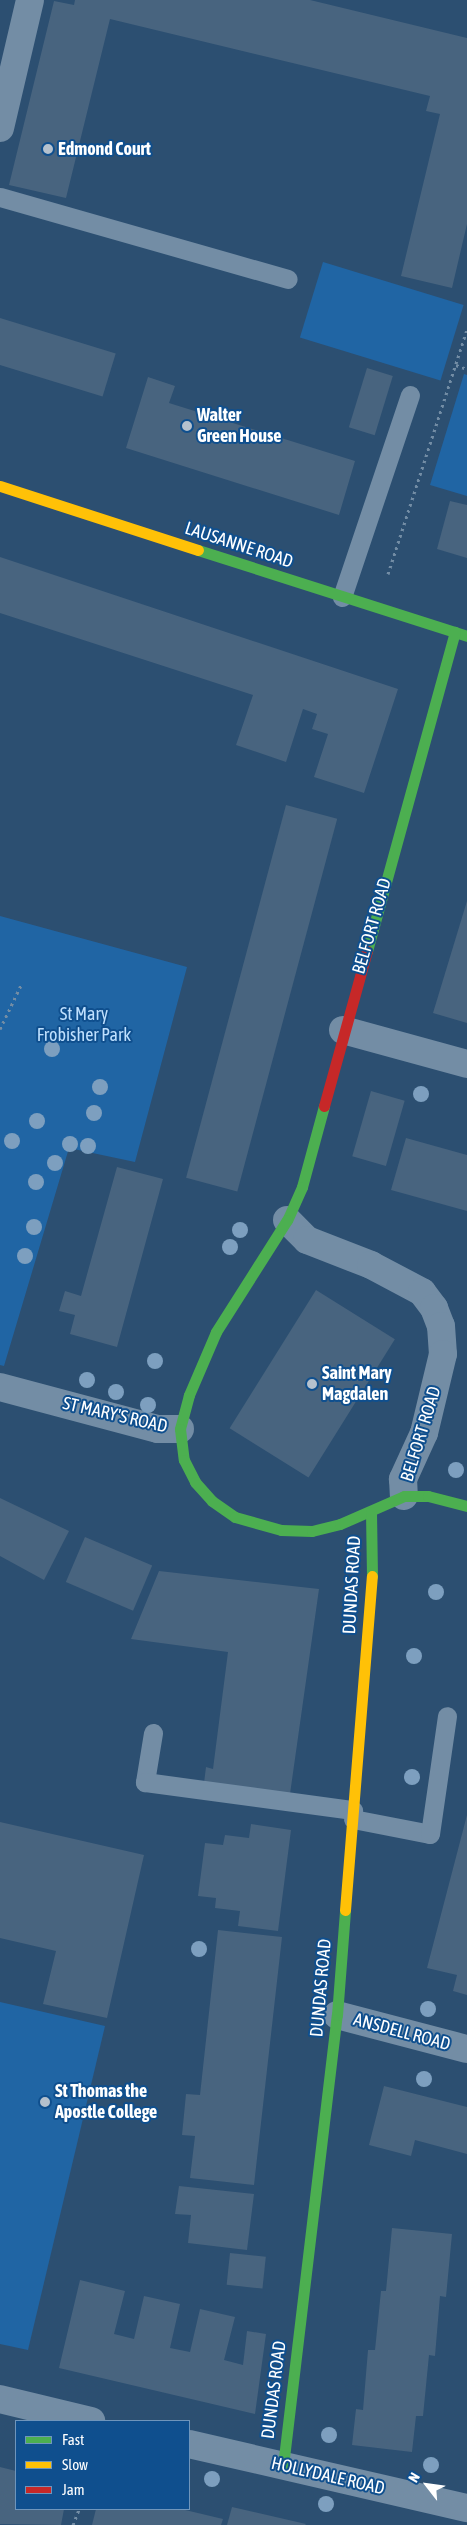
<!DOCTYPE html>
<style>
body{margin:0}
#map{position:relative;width:467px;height:2525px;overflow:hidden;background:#2c4f71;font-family:"Asap Condensed",sans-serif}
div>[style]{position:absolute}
.green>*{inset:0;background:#2065a4;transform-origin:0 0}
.building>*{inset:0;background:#48647f;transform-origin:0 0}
.path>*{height:3px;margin-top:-1.5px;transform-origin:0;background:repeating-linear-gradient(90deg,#738da5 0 2.5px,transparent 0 6.5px)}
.lane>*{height:19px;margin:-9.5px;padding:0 9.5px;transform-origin:9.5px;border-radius:9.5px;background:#738da5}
.street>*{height:28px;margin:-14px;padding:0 14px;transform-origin:14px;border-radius:14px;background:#738da5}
.fast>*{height:11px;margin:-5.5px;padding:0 5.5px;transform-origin:5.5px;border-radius:5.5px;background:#4caf50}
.slow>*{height:11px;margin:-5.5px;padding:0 5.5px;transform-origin:5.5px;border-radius:5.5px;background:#ffc107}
.jam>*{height:11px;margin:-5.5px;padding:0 5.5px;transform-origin:5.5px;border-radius:5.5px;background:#c62828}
.trees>*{width:16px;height:16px;margin:-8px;border-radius:50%;background:#7d9fbf}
.dots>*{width:14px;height:14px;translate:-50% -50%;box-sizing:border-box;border:2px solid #0f4f8e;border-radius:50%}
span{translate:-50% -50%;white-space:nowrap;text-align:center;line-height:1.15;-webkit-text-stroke:4px #0f4f8e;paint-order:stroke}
.poi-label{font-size:18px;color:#fff;font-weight:700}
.left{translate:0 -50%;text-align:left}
.street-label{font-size:18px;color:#fff}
.park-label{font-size:18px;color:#bfe0fe}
.legend{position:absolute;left:15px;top:2420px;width:175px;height:90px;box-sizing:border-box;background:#0f4f8e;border:1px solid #6f95bb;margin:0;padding:6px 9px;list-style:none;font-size:15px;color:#fff}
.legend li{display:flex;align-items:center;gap:10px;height:25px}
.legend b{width:25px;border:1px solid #6f95bb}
.north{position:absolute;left:402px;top:2460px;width:50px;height:50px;-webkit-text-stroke:4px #0f4f8e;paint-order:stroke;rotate:300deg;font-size:14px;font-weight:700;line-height:20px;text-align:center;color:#fff}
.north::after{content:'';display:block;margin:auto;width:18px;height:22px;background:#fff;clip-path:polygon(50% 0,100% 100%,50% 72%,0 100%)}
</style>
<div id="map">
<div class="green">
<div style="left:323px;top:262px;width:147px;height:79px;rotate:17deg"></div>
<div style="clip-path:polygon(464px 374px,467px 375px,467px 496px,430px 485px)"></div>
<div style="clip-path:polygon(0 916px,187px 967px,135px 1162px,69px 1148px,4px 1366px,0 1365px)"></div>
<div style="clip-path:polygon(0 2002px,105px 2026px,28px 2350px,0 2344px)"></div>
</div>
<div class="building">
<div style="clip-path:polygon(75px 0,310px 0,467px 38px,467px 224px,452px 288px,401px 276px,440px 114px,426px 111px,430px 96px,110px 19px,66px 198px,9px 185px,54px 1px,74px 5px)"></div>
<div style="left:0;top:318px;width:121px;height:45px;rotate:17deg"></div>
<div style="left:367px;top:368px;width:27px;height:62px;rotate:17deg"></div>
<div style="clip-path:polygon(148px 377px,175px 386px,169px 403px,355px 461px,339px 515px,126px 448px)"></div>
<div style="clip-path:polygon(450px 501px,467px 505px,467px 558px,437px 549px)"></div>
<div style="clip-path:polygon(0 557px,398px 689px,364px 793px,314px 777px,328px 734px,312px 729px,317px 714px,303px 709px,286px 762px,236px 745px,253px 695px,0 613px)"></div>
<div style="left:286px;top:805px;width:53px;height:386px;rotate:15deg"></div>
<div style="clip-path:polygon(467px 901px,467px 1023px,433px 1013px)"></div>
<div style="left:371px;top:1091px;width:35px;height:68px;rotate:16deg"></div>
<div style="clip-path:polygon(406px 1138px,467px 1155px,467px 1211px,391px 1190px)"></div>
<div style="clip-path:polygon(117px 1167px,163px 1179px,117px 1347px,70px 1334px,75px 1315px,59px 1311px,65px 1291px,81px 1296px)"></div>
<div style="left:316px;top:1290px;width:93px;height:163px;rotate:32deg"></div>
<div style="clip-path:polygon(0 1498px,69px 1531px,44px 1580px,0 1556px)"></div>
<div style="left:85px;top:1537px;width:73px;height:49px;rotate:23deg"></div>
<div style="clip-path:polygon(159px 1571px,319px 1589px,290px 1794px,204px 1783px,206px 1767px,213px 1769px,228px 1652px,131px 1639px)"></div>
<div style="clip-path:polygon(467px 1815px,467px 1995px,453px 1991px,457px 1975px,427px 1968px)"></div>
<div style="clip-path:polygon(0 1822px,144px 1855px,107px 2018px,43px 2004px,56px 1951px,0 1938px)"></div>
<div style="clip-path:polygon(251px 1824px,291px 1830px,278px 1931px,238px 1926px,240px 1911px,215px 1908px,216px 1898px,198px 1896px,205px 1843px,223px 1845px,225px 1835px,249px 1838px)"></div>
<div style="clip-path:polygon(218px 1930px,282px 1937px,254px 2185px,190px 2178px,195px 2136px,182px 2135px,186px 2094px,200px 2095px)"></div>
<div style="clip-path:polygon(384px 2086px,467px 2107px,467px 2154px,415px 2140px,411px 2156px,369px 2145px)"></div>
<div style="clip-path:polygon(179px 2186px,254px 2194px,247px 2250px,188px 2243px,191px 2215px,175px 2214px)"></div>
<div style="clip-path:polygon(392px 2228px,452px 2234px,446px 2297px,440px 2296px,435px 2356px,429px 2355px,423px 2416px,416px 2416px,412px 2452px,352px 2445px,356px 2409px,363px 2410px,368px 2350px,375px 2350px,381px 2291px,386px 2291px)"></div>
<div style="left:230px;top:2253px;width:36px;height:32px;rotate:6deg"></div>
<div style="clip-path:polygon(80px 2280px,125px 2291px,114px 2334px,134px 2339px,144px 2296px,180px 2304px,170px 2348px,190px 2352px,200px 2309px,235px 2317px,224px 2360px,243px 2365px,247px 2331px,266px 2334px,255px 2414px,59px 2368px)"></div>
<div style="clip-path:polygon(0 2467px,16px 2471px,16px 2509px,64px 2509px,61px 2525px,0 2524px)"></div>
<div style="clip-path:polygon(232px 2507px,306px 2524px,305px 2525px,227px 2525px)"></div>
<div style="clip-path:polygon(96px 2509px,181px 2509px,223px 2519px,221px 2525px,92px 2525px)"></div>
</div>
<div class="path">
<div style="left:456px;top:365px;width:12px;rotate:20deg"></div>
<div style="left:388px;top:574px;width:256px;rotate:-72.1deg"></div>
<div style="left:0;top:1029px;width:51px;rotate:-64.4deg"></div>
<div style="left:73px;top:2525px;width:17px;rotate:-69deg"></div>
</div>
<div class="lane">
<div style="left:0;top:197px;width:299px;rotate:15.9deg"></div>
<div style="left:342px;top:597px;width:213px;rotate:-71.4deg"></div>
<div style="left:153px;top:1733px;width:50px;rotate:99.3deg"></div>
<div style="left:145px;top:1782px;width:210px;rotate:7.7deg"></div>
<div style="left:353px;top:1819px;width:78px;rotate:11deg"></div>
<div style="left:430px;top:1834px;width:119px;rotate:-81.8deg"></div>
</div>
<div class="street">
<div style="left:0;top:128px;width:131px;rotate:-76.8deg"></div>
<div style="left:343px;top:1030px;width:129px;rotate:15.3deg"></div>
<div style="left:287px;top:1220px;width:28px;rotate:45deg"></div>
<div style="left:307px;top:1240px;width:69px;rotate:21.3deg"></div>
<div style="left:371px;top:1265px;width:58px;rotate:27.9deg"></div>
<div style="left:422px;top:1292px;width:20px;rotate:53deg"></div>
<div style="left:434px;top:1308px;width:19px;rotate:69deg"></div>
<div style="left:441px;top:1326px;width:28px;rotate:86deg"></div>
<div style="left:443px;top:1354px;width:81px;rotate:103.5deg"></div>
<div style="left:424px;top:1433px;width:51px;rotate:114.5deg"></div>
<div style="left:403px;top:1479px;width:17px;rotate:87deg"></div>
<div style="left:0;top:1387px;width:163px;rotate:14.9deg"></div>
<div style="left:158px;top:1429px;width:22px"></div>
<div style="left:337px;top:2015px;width:134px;rotate:14.7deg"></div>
<div style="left:0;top:2399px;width:94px;rotate:13.6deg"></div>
<div style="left:189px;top:2444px;width:285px;rotate:13deg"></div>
</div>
<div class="fast">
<div style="left:198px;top:550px;width:282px;rotate:17.7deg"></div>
<div style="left:367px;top:951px;width:331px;rotate:-74.6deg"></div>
<div style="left:324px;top:1106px;width:84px;rotate:105.2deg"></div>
<div style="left:302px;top:1187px;width:36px;rotate:114deg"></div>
<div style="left:287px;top:1220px;width:133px;rotate:122.4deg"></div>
<div style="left:216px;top:1332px;width:69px;rotate:113.2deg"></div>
<div style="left:189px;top:1395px;width:35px;rotate:105deg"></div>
<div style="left:180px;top:1429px;width:31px;rotate:83deg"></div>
<div style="left:184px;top:1460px;width:25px;rotate:63deg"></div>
<div style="left:195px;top:1482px;width:25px;rotate:48deg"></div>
<div style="left:212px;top:1501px;width:28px;rotate:35deg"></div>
<div style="left:235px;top:1517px;width:48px;rotate:15.8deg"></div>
<div style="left:281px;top:1530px;width:31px;rotate:2deg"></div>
<div style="left:312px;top:1531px;width:29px;rotate:-14deg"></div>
<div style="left:340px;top:1524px;width:70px;rotate:-23.6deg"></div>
<div style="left:404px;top:1496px;width:24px"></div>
<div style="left:428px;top:1496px;width:40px;rotate:14.4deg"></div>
<div style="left:371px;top:1512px;width:64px;rotate:89.1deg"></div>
<div style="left:283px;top:2466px;width:454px;rotate:-83.2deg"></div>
<div style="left:337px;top:2015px;width:105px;rotate:-85.6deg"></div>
</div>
<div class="slow">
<div style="left:0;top:486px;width:208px;rotate:17.9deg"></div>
<div style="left:345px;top:1910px;width:335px;rotate:-85.4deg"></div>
</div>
<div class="jam">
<div style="left:324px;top:1106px;width:161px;rotate:-74.5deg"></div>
</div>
<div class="trees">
<div style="left:52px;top:1049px"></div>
<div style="left:100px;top:1087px"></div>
<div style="left:421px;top:1094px"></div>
<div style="left:94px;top:1113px"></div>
<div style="left:37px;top:1121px"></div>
<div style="left:12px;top:1141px"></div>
<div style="left:70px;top:1144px"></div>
<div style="left:88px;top:1146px"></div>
<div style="left:55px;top:1163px"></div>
<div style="left:36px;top:1182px"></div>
<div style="left:34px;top:1227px"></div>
<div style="left:240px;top:1230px"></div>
<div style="left:230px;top:1247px"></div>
<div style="left:25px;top:1256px"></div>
<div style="left:155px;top:1361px"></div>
<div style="left:87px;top:1380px"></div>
<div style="left:116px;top:1392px"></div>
<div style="left:148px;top:1405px"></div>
<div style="left:456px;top:1470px"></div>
<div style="left:436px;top:1592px"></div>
<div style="left:414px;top:1656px"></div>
<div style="left:412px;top:1777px"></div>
<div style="left:199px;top:1949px"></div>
<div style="left:428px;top:2009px"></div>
<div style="left:424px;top:2079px"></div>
<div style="left:329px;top:2435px"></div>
<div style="left:431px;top:2465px"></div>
<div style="left:212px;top:2479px"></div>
<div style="left:326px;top:2504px"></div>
</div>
<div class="dots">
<div style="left:48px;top:149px;background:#b5c1cd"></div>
<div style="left:187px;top:426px;background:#b5c1cd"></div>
<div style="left:312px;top:1384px;background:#b5c1cd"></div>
<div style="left:45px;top:2102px;background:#b5c1cd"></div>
</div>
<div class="poi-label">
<span class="left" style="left:58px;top:149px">Edmond Court</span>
<span class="left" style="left:197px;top:426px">Walter<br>Green House</span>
<span class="left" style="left:322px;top:1384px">Saint Mary<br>Magdalen</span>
<span class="left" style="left:55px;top:2102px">St Thomas the<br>Apostle College</span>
</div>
<div class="street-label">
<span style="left:239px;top:545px;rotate:18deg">LAUSANNE ROAD</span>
<span style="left:372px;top:926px;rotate:-74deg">BELFORT ROAD</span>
<span style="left:115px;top:1415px;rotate:13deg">ST MARY'S ROAD</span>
<span style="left:421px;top:1434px;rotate:-73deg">BELFORT ROAD</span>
<span style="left:352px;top:1585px;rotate:-87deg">DUNDAS ROAD</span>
<span style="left:321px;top:1988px;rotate:-85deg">DUNDAS ROAD</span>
<span style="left:402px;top:2032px;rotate:15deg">ANSDELL ROAD</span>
<span style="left:274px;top:2390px;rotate:-83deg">DUNDAS ROAD</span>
<span style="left:328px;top:2476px;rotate:13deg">HOLLYDALE ROAD</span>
</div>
<div class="park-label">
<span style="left:84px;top:1025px">St Mary<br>Frobisher Park</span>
</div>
<ul class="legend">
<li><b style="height:6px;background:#4caf50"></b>Fast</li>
<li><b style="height:6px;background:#ffc107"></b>Slow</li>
<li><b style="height:6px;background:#c62828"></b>Jam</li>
</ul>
<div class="north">N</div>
</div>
